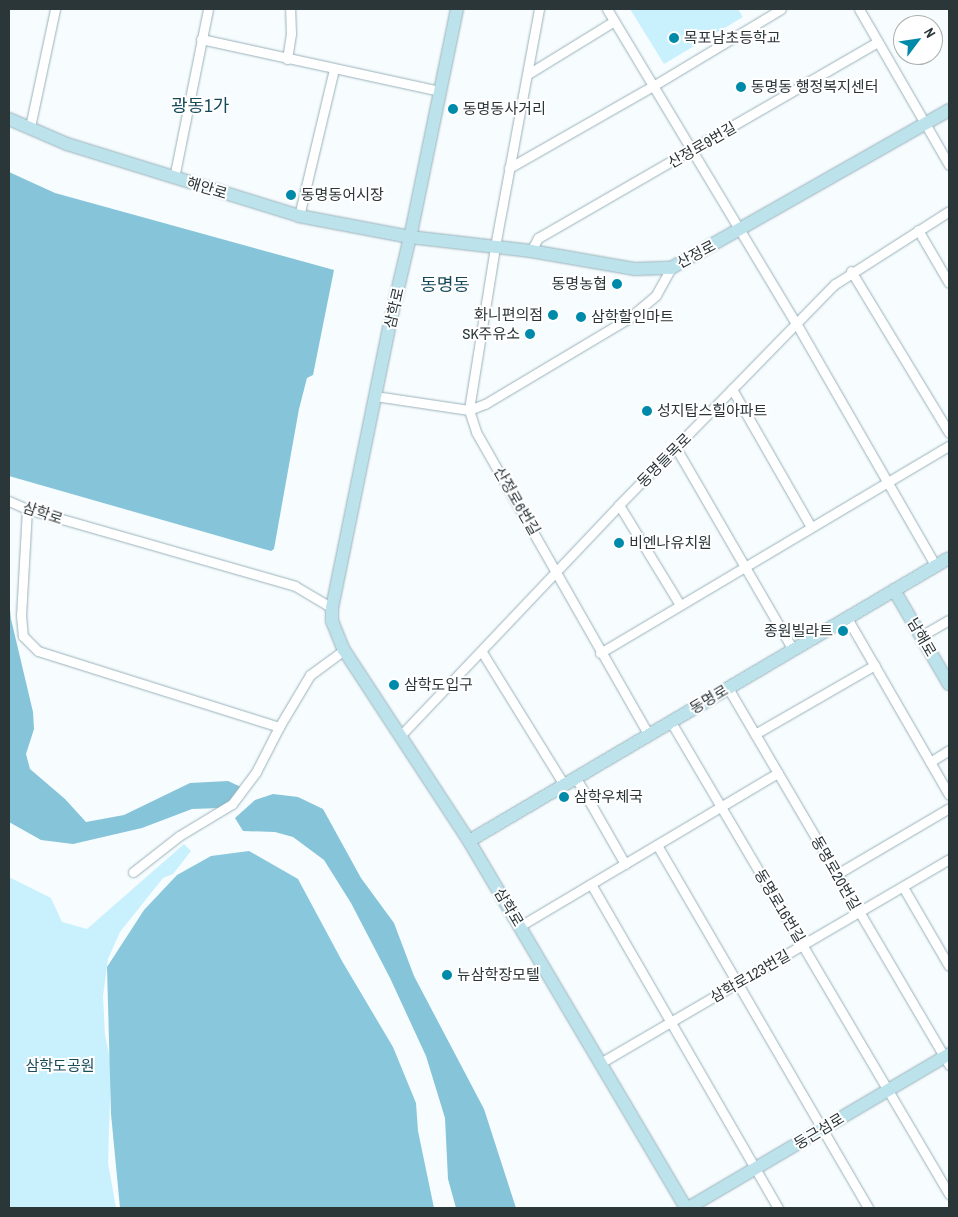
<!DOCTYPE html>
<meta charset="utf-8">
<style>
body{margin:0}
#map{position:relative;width:958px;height:1217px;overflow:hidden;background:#f7fcfe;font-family:"Archivo Narrow","Noto Sans KR",sans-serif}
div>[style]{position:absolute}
.green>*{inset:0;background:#c9f0fd}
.forest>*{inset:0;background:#89c8dc}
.water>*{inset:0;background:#86c4d9}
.roads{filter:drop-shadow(0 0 1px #98b2bb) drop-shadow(0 0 1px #98b2bb)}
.street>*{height:9px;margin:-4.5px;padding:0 4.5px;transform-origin:4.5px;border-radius:4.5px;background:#fff}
.secondary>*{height:12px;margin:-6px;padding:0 6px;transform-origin:6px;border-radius:6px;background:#bce2ec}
.dots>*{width:14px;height:14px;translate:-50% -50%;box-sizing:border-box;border:2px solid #fff;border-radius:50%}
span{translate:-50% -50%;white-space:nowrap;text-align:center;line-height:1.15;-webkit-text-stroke:4px #fff;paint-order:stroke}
.poi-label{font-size:15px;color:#2b3639}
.left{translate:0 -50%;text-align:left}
.right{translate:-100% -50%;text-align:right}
.street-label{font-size:15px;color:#2b3639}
.park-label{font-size:15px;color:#184d5c}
.quarter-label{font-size:18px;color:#144959}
.frame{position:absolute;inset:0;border:10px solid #2b3639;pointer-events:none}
.north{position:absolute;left:893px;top:15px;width:50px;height:50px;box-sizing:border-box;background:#fff;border:1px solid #aaafb0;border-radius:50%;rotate:59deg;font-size:14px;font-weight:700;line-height:20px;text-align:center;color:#2b3639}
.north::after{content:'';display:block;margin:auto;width:18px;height:22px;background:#008aa9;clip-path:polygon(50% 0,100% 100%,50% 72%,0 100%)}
</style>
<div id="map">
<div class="green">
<div style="clip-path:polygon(630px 9px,738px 9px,743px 17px,664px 64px)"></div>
<div style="clip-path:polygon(184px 844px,191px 851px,173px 874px,163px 878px,120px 932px,108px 959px,103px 996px,105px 1035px,111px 1064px,108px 1163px,116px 1208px,9px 1208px,9px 877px,51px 898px,62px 922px,87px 929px)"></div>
</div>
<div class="forest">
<div style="clip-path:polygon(249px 851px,298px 879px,342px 961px,393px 1047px,416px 1103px,418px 1131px,434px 1208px,120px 1208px,111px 1114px,107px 967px,144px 910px,177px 875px,211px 856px)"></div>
</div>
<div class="water">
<div style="clip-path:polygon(9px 172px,55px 193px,334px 270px,313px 375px,307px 378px,299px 409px,274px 549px,271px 551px,9px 476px)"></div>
<div style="clip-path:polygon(9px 600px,11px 619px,33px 712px,34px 729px,26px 754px,30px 769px,65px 799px,86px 822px,124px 815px,190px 783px,228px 781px,241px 787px,234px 800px,220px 808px,192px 809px,142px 828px,73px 844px,41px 840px,9px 822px)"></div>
<div style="clip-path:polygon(273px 794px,298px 797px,323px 809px,361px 878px,394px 923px,414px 976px,484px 1109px,516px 1208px,456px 1208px,448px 1179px,445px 1118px,426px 1056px,390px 978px,351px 903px,324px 860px,293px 837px,275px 832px,243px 831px,235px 818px,255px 800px)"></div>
</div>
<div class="roads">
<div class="street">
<div style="left:539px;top:9px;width:242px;rotate:100.5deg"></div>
<div style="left:495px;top:247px;width:165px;rotate:99.1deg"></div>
<div style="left:469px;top:410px;width:23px;rotate:72deg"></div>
<div style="left:476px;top:432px;width:349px;rotate:60.3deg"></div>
<div style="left:607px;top:9px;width:366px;rotate:59deg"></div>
<div style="left:796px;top:323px;width:280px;rotate:60.1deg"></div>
<div style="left:859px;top:9px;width:180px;rotate:60deg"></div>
<div style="left:201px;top:39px;width:245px;rotate:12.3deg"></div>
<div style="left:287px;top:59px;width:25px;rotate:-81deg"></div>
<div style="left:291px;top:34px;width:25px;rotate:-92deg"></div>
<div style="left:528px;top:74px;width:101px;rotate:-31.6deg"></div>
<div style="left:30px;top:127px;width:121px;rotate:-78deg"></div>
<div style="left:509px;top:168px;width:166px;rotate:-29.7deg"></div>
<div style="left:653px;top:86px;width:149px;rotate:-31deg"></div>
<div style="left:174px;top:178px;width:172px;rotate:-78.6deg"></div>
<div style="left:299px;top:216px;width:151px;rotate:-76.6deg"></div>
<div style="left:918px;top:230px;width:61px;rotate:59.7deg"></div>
<div style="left:531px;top:251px;width:15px;rotate:-62deg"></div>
<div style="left:538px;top:238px;width:392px;rotate:-30deg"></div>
<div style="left:851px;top:271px;width:189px;rotate:58.8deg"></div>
<div style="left:732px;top:389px;width:159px;rotate:60.2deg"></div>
<div style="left:375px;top:396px;width:95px;rotate:8.5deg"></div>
<div style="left:469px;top:410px;width:17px;rotate:-21deg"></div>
<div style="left:485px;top:404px;width:168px;rotate:-30.8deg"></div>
<div style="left:629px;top:318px;width:35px;rotate:-40deg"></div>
<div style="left:656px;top:295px;width:31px;rotate:-61deg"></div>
<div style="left:676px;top:448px;width:233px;rotate:59.9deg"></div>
<div style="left:9px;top:501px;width:20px;rotate:24deg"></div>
<div style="left:27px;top:509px;width:279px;rotate:16deg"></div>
<div style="left:295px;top:586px;width:43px;rotate:30.7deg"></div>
<div style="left:619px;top:505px;width:117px;rotate:58.6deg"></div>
<div style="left:27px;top:509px;width:106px;rotate:93.2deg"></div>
<div style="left:21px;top:615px;width:21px;rotate:85deg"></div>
<div style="left:23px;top:636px;width:21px;rotate:45deg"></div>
<div style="left:38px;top:651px;width:253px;rotate:17.5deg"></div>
<div style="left:279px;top:727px;width:61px;rotate:-59.2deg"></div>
<div style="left:310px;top:675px;width:42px;rotate:-36.3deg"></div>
<div style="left:847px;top:618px;width:204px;rotate:60deg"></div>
<div style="left:921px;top:636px;width:32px;rotate:-30deg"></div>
<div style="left:482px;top:652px;width:156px;rotate:58.3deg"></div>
<div style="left:600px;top:653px;width:406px;rotate:-30.7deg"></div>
<div style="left:728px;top:688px;width:437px;rotate:59.6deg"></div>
<div style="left:671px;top:722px;width:548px;rotate:59.5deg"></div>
<div style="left:755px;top:734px;width:138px;rotate:-29.9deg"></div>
<div style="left:400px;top:736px;width:318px;rotate:-46.5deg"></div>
<div style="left:619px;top:505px;width:309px;rotate:-45.7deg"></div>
<div style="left:835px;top:284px;width:135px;rotate:-32.6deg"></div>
<div style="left:930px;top:762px;width:22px;rotate:-32deg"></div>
<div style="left:576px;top:778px;width:99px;rotate:60.3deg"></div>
<div style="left:657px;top:845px;width:420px;rotate:59.8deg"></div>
<div style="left:133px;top:872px;width:58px;rotate:-38deg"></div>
<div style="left:179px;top:836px;width:62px;rotate:-31.1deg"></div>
<div style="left:232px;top:804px;width:40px;rotate:-53deg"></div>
<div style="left:256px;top:772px;width:51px;rotate:-62.9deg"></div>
<div style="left:837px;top:874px;width:130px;rotate:-30.5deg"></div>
<div style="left:591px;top:884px;width:374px;rotate:60deg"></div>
<div style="left:903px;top:887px;width:91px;rotate:59.8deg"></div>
<div style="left:520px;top:926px;width:300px;rotate:-30.7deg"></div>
<div style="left:602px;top:1062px;width:402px;rotate:-30.3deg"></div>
</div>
<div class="secondary">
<div style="left:457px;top:9px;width:233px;rotate:101.6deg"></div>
<div style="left:410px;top:237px;width:83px;rotate:103.2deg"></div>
<div style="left:391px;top:318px;width:296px;rotate:101.5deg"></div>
<div style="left:332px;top:608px;width:13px;rotate:90deg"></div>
<div style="left:332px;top:621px;width:31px;rotate:68deg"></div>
<div style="left:344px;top:650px;width:228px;rotate:56.8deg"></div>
<div style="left:469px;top:841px;width:426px;rotate:59.4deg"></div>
<div style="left:9px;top:119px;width:63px;rotate:23.3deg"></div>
<div style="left:67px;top:144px;width:243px;rotate:17.2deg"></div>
<div style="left:299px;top:216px;width:113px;rotate:10.7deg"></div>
<div style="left:410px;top:237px;width:122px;rotate:6.6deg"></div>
<div style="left:531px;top:251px;width:106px;rotate:9.8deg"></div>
<div style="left:635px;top:269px;width:36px;rotate:-2deg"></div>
<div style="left:671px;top:268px;width:320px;rotate:-29.6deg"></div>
<div style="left:894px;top:590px;width:109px;rotate:59.7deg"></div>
<div style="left:469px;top:841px;width:557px;rotate:-30.52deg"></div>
<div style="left:688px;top:1208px;width:303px;rotate:-30.5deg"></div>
</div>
</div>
<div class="dots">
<div style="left:674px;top:38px;background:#008aa9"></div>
<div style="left:741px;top:87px;background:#008aa9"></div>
<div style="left:453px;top:109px;background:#008aa9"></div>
<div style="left:291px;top:195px;background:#008aa9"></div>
<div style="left:617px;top:284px;background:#008aa9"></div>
<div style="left:553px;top:315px;background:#008aa9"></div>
<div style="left:581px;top:317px;background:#008aa9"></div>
<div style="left:530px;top:334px;background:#008aa9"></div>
<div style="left:647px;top:411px;background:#008aa9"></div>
<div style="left:619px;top:543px;background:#008aa9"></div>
<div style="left:843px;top:631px;background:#008aa9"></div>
<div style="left:394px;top:685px;background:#008aa9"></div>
<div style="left:564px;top:797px;background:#008aa9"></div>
<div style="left:447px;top:975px;background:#008aa9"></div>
</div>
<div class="poi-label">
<span class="left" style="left:684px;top:38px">목포남초등학교</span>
<span class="left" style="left:751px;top:87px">동명동 행정복지센터</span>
<span class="left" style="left:463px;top:109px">동명동사거리</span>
<span class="left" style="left:301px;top:195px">동명동어시장</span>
<span class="right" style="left:607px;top:284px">동명농협</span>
<span class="right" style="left:543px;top:315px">화니편의점</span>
<span class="left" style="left:591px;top:317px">삼학할인마트</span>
<span class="right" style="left:520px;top:334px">SK주유소</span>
<span class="left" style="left:657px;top:411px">성지탑스힐아파트</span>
<span class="left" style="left:629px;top:543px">비엔나유치원</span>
<span class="right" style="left:833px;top:631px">종원빌라트</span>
<span class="left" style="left:404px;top:685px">삼학도입구</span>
<span class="left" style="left:574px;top:797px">삼학우체국</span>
<span class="left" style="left:457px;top:975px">뉴삼학장모텔</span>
</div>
<div class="street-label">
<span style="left:702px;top:145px;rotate:-30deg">산정로9번길</span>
<span style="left:207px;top:188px;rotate:17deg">해안로</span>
<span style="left:696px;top:254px;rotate:-28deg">산정로</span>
<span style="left:394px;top:308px;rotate:-77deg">삼학로</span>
<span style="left:664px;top:460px;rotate:-45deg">동명들목로</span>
<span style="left:517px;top:501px;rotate:60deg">산정로6번길</span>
<span style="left:43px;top:513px;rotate:18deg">삼학로</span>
<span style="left:922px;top:637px;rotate:60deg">남해로</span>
<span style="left:709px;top:699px;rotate:-31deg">동명로</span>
<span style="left:836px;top:873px;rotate:60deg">동명로20번길</span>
<span style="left:780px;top:906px;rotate:59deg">동명로16번길</span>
<span style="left:509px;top:907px;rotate:59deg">삼학로</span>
<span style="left:750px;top:976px;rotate:-30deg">삼학로123번길</span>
<span style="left:819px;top:1131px;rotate:-31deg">둥근섬로</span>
</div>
<div class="park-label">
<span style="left:60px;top:1066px">삼학도공원</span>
</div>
<div class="quarter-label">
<span style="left:200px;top:106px">광동1가</span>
<span style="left:445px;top:285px">동명동</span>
</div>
<div class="frame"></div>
<div class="north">N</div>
</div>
